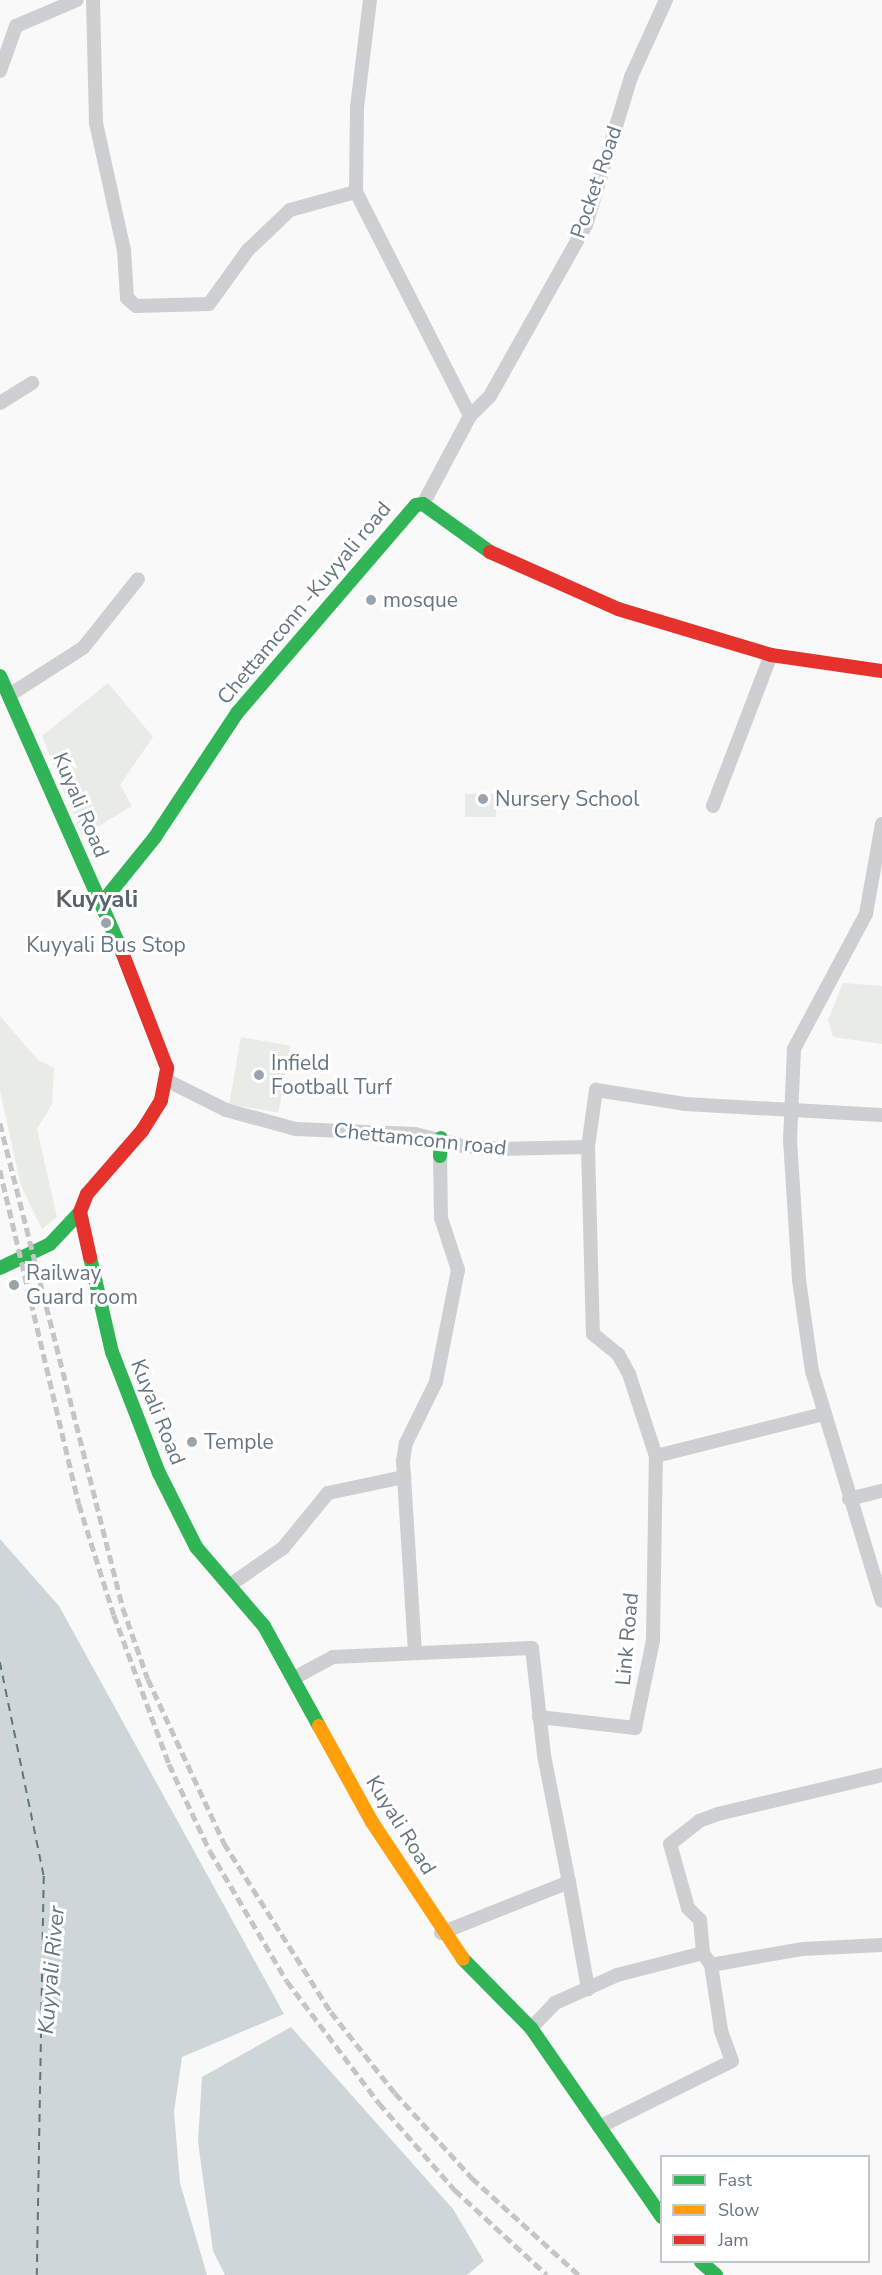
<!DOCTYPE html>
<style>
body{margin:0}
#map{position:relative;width:882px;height:2275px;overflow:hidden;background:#f9f9f9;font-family:"Nunito Sans",sans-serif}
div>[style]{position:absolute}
.built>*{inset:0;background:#e8e9e9;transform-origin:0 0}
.green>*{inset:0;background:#e8ebe6;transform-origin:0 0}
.water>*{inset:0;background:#ced6d9}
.ferry>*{height:1.5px;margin-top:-0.75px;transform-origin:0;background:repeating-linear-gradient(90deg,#60757c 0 8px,transparent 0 14px)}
.street>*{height:14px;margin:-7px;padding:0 7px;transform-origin:7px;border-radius:7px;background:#cecfd0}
.fast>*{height:14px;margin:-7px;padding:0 7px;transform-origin:7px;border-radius:7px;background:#30b455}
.slow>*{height:14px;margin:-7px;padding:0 7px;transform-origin:7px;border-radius:7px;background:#ff9f0a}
.jam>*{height:14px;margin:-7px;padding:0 7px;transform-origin:7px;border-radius:7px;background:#e5322d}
.rail>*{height:4.5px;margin-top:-2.25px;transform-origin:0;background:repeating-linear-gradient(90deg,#c3c5c6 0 9px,transparent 0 13.5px)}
.dots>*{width:16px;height:16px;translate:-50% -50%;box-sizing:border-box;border:3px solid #fff;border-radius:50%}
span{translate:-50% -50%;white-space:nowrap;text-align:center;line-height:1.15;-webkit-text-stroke:6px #fff;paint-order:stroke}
.street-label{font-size:21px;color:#657683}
.poi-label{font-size:21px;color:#657683}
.left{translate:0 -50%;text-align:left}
.water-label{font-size:22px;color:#60757c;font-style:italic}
.quarter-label{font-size:24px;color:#57646e;font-weight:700}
.legend{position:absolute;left:660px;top:2155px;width:210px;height:108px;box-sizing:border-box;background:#fff;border:2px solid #c1c8cd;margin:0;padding:8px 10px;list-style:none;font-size:18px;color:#657683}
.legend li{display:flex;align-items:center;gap:12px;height:30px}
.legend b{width:30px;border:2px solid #c1c8cd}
</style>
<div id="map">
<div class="built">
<div style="left:465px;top:794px;width:31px;height:23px"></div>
</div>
<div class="green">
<div style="clip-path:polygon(108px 683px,153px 737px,120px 785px,132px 806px,82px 836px,42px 736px)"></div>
<div style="clip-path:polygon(843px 983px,882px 986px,882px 1044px,833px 1037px,828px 1020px)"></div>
<div style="clip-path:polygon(0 1016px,38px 1060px,54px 1068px,52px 1104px,37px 1129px,57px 1217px,42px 1229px,21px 1186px,0 1091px)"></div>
<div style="left:241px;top:1037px;width:50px;height:68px;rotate:10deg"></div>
</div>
<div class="water">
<div style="clip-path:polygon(0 1539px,59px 1606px,284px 2014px,182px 2057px,174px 2112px,180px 2183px,207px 2275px,0 2275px)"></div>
<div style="clip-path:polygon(291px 2027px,453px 2209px,484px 2261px,467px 2275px,225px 2275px,213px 2251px,198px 2142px,202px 2077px)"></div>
</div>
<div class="ferry">
<div style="left:0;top:1662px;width:218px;rotate:78.4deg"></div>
<div style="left:44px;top:1876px;width:399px;rotate:91deg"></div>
</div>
<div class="street">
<div style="left:93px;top:0;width:123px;rotate:88.6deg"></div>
<div style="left:96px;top:123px;width:130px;rotate:77.6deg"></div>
<div style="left:124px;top:250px;width:48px;rotate:86.4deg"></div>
<div style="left:127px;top:298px;width:12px;rotate:42deg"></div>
<div style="left:136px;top:306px;width:73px;rotate:-1.6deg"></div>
<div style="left:209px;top:304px;width:67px;rotate:-54.2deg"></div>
<div style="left:248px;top:250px;width:58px;rotate:-43.6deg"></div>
<div style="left:290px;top:210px;width:68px;rotate:-15.3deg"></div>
<div style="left:370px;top:0;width:109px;rotate:96.9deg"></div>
<div style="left:357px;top:108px;width:84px;rotate:90.7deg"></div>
<div style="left:356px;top:192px;width:251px;rotate:63deg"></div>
<div style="left:470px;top:416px;width:100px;rotate:118.1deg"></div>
<div style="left:0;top:71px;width:48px;rotate:-70.4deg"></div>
<div style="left:16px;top:26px;width:66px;rotate:-23.1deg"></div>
<div style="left:0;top:403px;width:38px;rotate:-32deg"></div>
<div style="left:470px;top:416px;width:28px;rotate:-45deg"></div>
<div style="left:490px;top:396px;width:196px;rotate:-60.7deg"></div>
<div style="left:586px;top:225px;width:155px;rotate:-73.1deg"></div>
<div style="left:631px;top:77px;width:85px;rotate:-65.6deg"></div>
<div style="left:11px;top:694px;width:85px;rotate:-32.6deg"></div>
<div style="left:83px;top:648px;width:88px;rotate:-51.4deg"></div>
<div style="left:713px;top:806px;width:162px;rotate:-69deg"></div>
<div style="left:882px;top:824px;width:91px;rotate:100.1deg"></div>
<div style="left:866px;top:914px;width:153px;rotate:118.1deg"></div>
<div style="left:794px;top:1049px;width:91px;rotate:92.5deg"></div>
<div style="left:790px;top:1140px;width:140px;rotate:86.3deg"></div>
<div style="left:799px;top:1280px;width:92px;rotate:81.9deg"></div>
<div style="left:812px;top:1371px;width:240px;rotate:73.1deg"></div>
<div style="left:168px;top:1081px;width:65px;rotate:26.6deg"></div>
<div style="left:226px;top:1110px;width:73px;rotate:15.2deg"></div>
<div style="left:296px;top:1129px;width:119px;rotate:2.4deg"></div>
<div style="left:415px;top:1134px;width:49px;rotate:14.3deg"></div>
<div style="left:462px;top:1146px;width:39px;rotate:4deg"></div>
<div style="left:501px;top:1149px;width:87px;rotate:-1.3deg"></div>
<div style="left:588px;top:1147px;width:58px;rotate:-82deg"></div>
<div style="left:596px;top:1090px;width:90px;rotate:8.9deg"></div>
<div style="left:685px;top:1104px;width:197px;rotate:3.2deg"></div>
<div style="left:588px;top:1147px;width:187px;rotate:88.5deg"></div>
<div style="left:593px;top:1334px;width:32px;rotate:39deg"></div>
<div style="left:618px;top:1354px;width:23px;rotate:61deg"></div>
<div style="left:629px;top:1374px;width:86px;rotate:71.8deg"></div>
<div style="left:849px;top:1499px;width:34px;rotate:-14deg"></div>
<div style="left:230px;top:1585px;width:65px;rotate:-34.9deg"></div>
<div style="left:283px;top:1548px;width:71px;rotate:-50.7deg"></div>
<div style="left:328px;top:1493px;width:78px;rotate:-11.9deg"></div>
<div style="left:415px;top:1652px;width:191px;rotate:-93.6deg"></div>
<div style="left:403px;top:1461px;width:18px;rotate:-81deg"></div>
<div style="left:406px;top:1443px;width:68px;rotate:-63.8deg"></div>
<div style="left:436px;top:1382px;width:114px;rotate:-78.9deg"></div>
<div style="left:458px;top:1270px;width:55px;rotate:-108.1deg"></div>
<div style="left:441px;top:1218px;width:62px;rotate:-90.9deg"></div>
<div style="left:294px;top:1678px;width:44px;rotate:-28.3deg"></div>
<div style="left:333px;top:1657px;width:199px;rotate:-2.6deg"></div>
<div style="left:532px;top:1648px;width:108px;rotate:83.6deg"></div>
<div style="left:544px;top:1755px;width:129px;rotate:78.9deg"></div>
<div style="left:539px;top:1717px;width:97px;rotate:6.5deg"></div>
<div style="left:635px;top:1728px;width:90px;rotate:-78.4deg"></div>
<div style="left:653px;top:1640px;width:184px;rotate:-89.1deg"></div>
<div style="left:656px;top:1456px;width:172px;rotate:-14.1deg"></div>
<div style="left:441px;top:1933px;width:138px;rotate:-21.7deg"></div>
<div style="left:569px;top:1882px;width:109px;rotate:79.9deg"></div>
<div style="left:711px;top:1965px;width:92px;rotate:-10deg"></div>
<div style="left:802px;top:1949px;width:80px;rotate:-2.9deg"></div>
<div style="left:531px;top:2028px;width:35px;rotate:-46deg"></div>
<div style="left:555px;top:2003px;width:68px;rotate:-24.3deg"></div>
<div style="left:617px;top:1975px;width:89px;rotate:-14.3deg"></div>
<div style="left:599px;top:2127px;width:148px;rotate:-26.4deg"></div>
<div style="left:732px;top:2061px;width:33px;rotate:-110deg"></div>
<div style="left:721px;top:2030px;width:66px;rotate:-98.7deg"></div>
<div style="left:711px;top:1965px;width:14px;rotate:-124deg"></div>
<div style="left:703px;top:1953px;width:33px;rotate:-95deg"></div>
<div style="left:700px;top:1920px;width:17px;rotate:-135deg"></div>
<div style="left:688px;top:1908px;width:66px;rotate:-105.7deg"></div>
<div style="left:670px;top:1844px;width:37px;rotate:-38deg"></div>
<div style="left:699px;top:1821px;width:20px;rotate:-20deg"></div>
<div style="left:718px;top:1814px;width:169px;rotate:-13.4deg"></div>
</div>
<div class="fast">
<div style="left:0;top:676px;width:296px;rotate:66.1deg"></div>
<div style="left:101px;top:904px;width:86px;rotate:-51.1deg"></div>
<div style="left:155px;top:837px;width:149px;rotate:-56.5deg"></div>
<div style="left:237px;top:713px;width:274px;rotate:-49.3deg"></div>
<div style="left:416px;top:505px;width:7px;rotate:-8deg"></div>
<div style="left:423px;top:504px;width:82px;rotate:35.6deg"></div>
<div style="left:440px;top:1156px;width:18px;rotate:-87deg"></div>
<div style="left:90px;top:1257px;width:98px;rotate:77deg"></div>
<div style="left:112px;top:1352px;width:130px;rotate:68.8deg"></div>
<div style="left:159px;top:1473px;width:83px;rotate:63.4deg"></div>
<div style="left:196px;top:1547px;width:104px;rotate:49.3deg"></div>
<div style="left:264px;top:1626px;width:114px;rotate:61.2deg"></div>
<div style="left:0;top:1268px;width:55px;rotate:-25.6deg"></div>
<div style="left:50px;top:1244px;width:44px;rotate:-46.8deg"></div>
<div style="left:463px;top:1959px;width:97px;rotate:45.4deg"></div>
<div style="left:531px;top:2028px;width:230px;rotate:55.3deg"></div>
<div style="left:701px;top:2262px;width:20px;rotate:41deg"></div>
</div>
<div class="slow">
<div style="left:319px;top:1726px;width:110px;rotate:61.1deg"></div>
<div style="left:372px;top:1822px;width:164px;rotate:56.4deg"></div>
</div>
<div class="jam">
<div style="left:490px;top:552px;width:140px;rotate:24deg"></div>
<div style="left:618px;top:609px;width:160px;rotate:16.7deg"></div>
<div style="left:771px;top:655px;width:112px;rotate:8.2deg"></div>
<div style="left:90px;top:1257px;width:46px;rotate:-102.5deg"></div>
<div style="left:80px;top:1212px;width:19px;rotate:-69deg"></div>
<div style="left:87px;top:1194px;width:84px;rotate:-48.9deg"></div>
<div style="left:142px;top:1131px;width:36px;rotate:-58deg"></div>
<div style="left:161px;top:1100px;width:33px;rotate:-79deg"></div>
<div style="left:167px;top:1068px;width:130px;rotate:-111.2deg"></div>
</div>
<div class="rail">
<div style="left:0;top:1123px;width:500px;rotate:75.77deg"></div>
<div style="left:123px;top:1608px;width:75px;rotate:70.6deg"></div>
<div style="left:148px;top:1679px;width:181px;rotate:65.1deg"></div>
<div style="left:224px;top:1843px;width:200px;rotate:57.7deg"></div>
<div style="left:331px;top:2012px;width:103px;rotate:51.7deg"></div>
<div style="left:395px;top:2093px;width:115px;rotate:47.8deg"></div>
<div style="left:472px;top:2178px;width:144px;rotate:42.2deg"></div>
<div style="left:0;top:1170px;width:343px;rotate:76.7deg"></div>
<div style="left:79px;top:1504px;width:116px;rotate:72.5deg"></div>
<div style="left:114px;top:1615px;width:159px;rotate:69.7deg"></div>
<div style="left:169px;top:1764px;width:96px;rotate:64.8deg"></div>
<div style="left:210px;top:1851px;width:151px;rotate:59.4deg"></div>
<div style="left:287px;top:1981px;width:153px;rotate:53deg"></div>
<div style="left:379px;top:2103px;width:116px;rotate:48.9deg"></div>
<div style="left:455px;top:2190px;width:125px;rotate:42.7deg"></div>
</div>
<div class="dots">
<div style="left:371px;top:600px;background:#99a4ac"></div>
<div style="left:483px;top:799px;background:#99a4ac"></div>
<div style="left:106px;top:923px;background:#99a4ac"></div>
<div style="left:259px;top:1075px;background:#99a4ac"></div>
<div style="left:14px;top:1285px;background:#99a4ac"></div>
<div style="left:192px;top:1442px;background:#99a4ac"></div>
</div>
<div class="street-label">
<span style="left:596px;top:182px;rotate:-71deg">Pocket Road</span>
<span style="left:304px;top:603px;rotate:-50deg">Chettamconn -Kuyyali road</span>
<span style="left:81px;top:805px;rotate:67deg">Kuyali Road</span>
<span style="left:420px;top:1139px;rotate:6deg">Chettamconn road</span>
<span style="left:158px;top:1412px;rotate:68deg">Kuyali Road</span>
<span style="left:627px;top:1639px;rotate:-85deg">Link Road</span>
<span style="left:401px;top:1825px;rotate:58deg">Kuyali Road</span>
</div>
<div class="poi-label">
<span class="left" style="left:383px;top:600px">mosque</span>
<span class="left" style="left:495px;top:799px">Nursery School</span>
<span style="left:106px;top:945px">Kuyyali Bus Stop</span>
<span class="left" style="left:271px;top:1075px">Infield<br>Football Turf</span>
<span class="left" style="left:26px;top:1285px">Railway<br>Guard room</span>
<span class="left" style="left:204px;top:1442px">Temple</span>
</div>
<div class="water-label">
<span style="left:52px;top:1970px;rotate:-85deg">Kuyyali River</span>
</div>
<div class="quarter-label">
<span style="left:97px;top:900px">Kuyyali</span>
</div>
<ul class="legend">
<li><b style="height:8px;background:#30b455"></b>Fast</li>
<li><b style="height:8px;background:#ff9f0a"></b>Slow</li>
<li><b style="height:8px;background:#e5322d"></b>Jam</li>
</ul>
</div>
